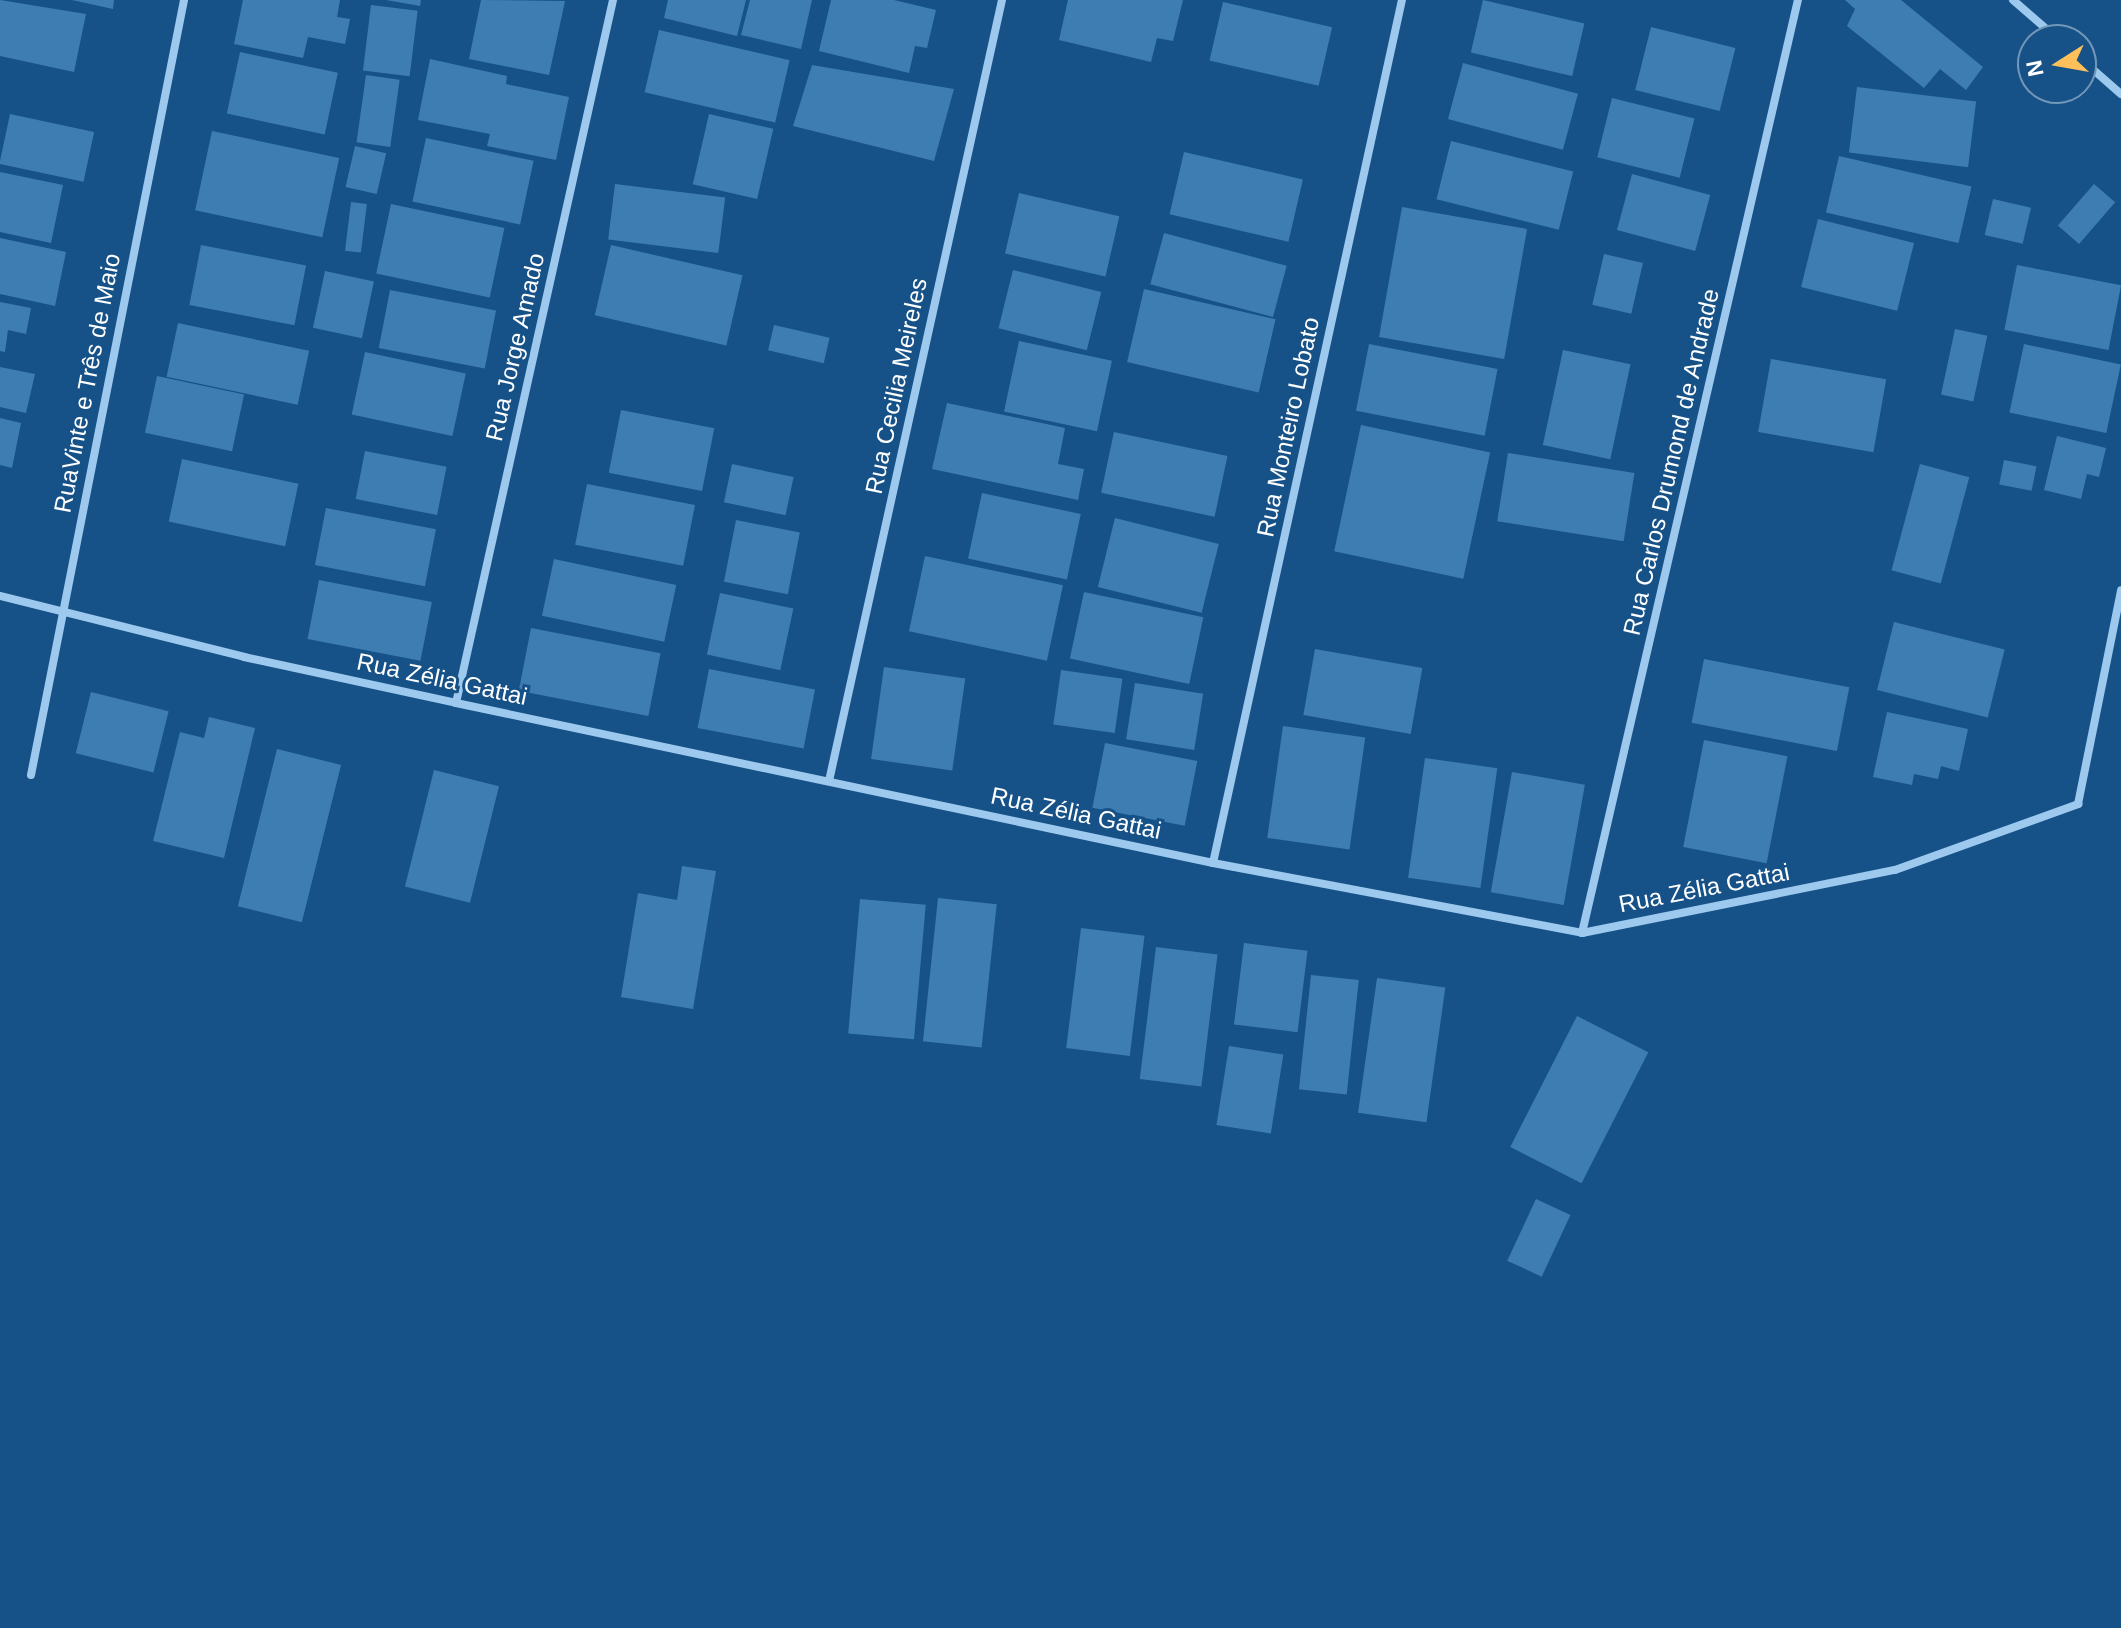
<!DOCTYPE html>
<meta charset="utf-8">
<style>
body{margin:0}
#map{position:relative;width:2121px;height:1628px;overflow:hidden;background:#165288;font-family:Helvetica,sans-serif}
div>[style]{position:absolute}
.building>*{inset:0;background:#3e7db2;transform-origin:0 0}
.minor>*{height:8px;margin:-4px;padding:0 4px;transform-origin:4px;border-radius:4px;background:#9dc9ee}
span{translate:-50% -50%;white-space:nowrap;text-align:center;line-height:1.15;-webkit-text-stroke:6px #165288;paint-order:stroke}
.street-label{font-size:24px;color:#fff}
.north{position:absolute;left:2017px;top:24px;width:80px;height:80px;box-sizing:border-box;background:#165288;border:2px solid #7397b8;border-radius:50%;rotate:259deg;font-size:22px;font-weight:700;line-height:32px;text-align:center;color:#fff}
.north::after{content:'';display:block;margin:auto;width:28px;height:36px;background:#ffc05a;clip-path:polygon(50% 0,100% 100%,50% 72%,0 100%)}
</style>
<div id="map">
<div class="building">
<div style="clip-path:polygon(0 0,86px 14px,74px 72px,0 56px)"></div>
<div style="clip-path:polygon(72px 0,114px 0,113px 9px)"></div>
<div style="clip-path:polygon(243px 0,340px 0,337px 17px,350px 19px,345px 44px,308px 37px,303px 58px,234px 44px)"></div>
<div style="clip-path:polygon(386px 0,421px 0,420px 6px)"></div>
<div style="clip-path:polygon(481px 0,565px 1px,549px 75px,469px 59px)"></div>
<div style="clip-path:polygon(668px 0,746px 0,737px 36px,664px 18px)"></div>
<div style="clip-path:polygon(750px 0,812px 0,801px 49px,741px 35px)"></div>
<div style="clip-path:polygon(831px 0,894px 0,936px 10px,927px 48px,915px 46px,909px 73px,819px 51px)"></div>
<div style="clip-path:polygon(1068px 0,1183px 0,1173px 41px,1157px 38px,1151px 62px,1059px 40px)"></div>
<div style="left:1483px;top:0;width:104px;height:54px;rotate:13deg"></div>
<div style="clip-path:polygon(1845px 0,1901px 0,1983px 67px,1966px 90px,1940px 69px,1924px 88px,1847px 26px,1855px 9px)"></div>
<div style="left:1223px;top:2px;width:112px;height:60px;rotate:13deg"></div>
<div style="left:371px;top:5px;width:47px;height:66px;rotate:7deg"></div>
<div style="left:1651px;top:27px;width:87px;height:65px;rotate:14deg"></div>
<div style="left:659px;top:30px;width:134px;height:64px;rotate:13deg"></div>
<div style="left:240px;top:52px;width:100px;height:63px;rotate:12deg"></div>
<div style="clip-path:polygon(430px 59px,507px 76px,506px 84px,569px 97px,556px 160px,487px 146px,490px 134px,418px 120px)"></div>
<div style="left:1463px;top:63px;width:119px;height:58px;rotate:15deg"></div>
<div style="clip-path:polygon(812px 65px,954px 89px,934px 161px,793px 126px)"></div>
<div style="left:366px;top:75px;width:34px;height:68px;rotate:8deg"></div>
<div style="left:1857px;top:87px;width:120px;height:66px;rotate:7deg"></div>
<div style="left:1612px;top:98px;width:85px;height:61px;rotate:14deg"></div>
<div style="left:10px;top:114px;width:86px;height:51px;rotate:12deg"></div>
<div style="left:709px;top:114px;width:66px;height:72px;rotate:13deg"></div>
<div style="left:212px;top:131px;width:130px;height:81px;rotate:12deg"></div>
<div style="left:426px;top:138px;width:110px;height:65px;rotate:12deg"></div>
<div style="left:1451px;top:141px;width:126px;height:60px;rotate:14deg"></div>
<div style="left:355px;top:146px;width:32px;height:42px;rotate:13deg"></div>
<div style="left:1184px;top:152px;width:122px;height:64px;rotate:13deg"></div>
<div style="left:1839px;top:156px;width:136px;height:58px;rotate:13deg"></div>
<div style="clip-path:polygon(0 172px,63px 185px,51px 243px,0 232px)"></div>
<div style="left:1632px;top:174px;width:81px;height:58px;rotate:15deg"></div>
<div style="left:615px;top:184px;width:111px;height:56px;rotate:7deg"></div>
<div style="left:2094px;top:184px;width:28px;height:55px;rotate:41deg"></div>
<div style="left:1019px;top:193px;width:103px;height:62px;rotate:13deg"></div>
<div style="left:1993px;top:199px;width:39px;height:37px;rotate:13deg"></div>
<div style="left:351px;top:202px;width:16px;height:49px;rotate:7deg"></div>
<div style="left:391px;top:204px;width:116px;height:71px;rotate:12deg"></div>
<div style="left:1402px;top:207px;width:127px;height:132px;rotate:10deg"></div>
<div style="left:1818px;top:219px;width:99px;height:70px;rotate:14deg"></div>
<div style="left:1164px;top:233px;width:127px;height:53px;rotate:15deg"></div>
<div style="clip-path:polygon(0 238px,66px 252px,55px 306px,0 294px)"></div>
<div style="left:201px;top:245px;width:107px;height:61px;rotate:11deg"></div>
<div style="left:611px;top:245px;width:135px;height:72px;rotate:13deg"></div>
<div style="left:1604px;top:254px;width:40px;height:52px;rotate:13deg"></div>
<div style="left:2017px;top:265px;width:106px;height:66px;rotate:11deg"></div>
<div style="left:1013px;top:270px;width:91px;height:60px;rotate:14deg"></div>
<div style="left:325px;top:271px;width:50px;height:58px;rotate:12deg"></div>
<div style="left:1144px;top:289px;width:135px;height:75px;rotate:13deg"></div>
<div style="left:390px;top:290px;width:108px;height:59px;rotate:11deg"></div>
<div style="clip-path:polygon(0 302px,31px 308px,26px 334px,8px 330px,5px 352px,0 351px)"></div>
<div style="left:178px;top:323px;width:134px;height:55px;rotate:12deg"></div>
<div style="left:774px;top:325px;width:57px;height:26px;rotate:13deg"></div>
<div style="left:1955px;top:329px;width:33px;height:67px;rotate:12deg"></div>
<div style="left:1019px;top:341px;width:95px;height:72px;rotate:12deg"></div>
<div style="left:1369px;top:344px;width:131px;height:68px;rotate:11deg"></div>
<div style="left:2024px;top:344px;width:99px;height:70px;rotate:12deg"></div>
<div style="left:1563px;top:350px;width:69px;height:97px;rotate:12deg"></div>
<div style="left:365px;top:352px;width:103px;height:64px;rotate:12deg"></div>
<div style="left:1771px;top:359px;width:117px;height:74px;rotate:10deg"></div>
<div style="clip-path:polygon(0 367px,35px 374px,26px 413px,0 407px)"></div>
<div style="left:157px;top:376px;width:89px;height:58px;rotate:12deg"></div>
<div style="clip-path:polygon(947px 403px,1065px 428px,1058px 464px,1084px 469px,1078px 500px,932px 469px)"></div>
<div style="left:621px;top:410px;width:95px;height:64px;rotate:11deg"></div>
<div style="clip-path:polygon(0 418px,21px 423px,12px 468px,0 465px)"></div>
<div style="left:1361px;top:425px;width:132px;height:129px;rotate:12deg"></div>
<div style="left:1114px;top:432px;width:116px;height:62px;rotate:12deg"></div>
<div style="clip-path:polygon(2057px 436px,2106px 448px,2099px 477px,2087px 474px,2081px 499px,2044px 490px)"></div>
<div style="left:365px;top:451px;width:83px;height:49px;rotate:11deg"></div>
<div style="left:1508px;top:453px;width:128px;height:69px;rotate:9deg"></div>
<div style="left:182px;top:459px;width:119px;height:64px;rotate:12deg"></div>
<div style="left:2004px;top:460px;width:33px;height:25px;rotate:11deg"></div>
<div style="left:732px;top:464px;width:63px;height:39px;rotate:12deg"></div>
<div style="left:1920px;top:464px;width:51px;height:110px;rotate:15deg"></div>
<div style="left:587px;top:484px;width:110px;height:62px;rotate:11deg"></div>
<div style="left:982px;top:493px;width:101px;height:67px;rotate:12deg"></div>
<div style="left:326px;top:508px;width:112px;height:58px;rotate:11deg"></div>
<div style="left:1115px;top:518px;width:107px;height:71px;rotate:14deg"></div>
<div style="left:736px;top:520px;width:65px;height:63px;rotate:11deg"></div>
<div style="left:925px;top:556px;width:141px;height:77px;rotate:12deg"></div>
<div style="left:554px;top:559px;width:125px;height:58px;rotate:12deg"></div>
<div style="left:319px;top:580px;width:115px;height:60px;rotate:11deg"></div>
<div style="left:1084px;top:592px;width:122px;height:68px;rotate:12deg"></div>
<div style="left:720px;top:593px;width:75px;height:63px;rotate:12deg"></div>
<div style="left:1894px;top:622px;width:114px;height:70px;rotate:14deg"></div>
<div style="left:531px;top:628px;width:132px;height:64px;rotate:11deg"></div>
<div style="left:1315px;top:649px;width:109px;height:67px;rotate:10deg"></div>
<div style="left:1704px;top:659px;width:148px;height:65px;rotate:11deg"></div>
<div style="left:884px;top:667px;width:82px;height:93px;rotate:8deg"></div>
<div style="left:709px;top:669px;width:108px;height:60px;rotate:11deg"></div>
<div style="left:1061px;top:670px;width:62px;height:55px;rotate:8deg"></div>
<div style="left:1135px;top:683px;width:69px;height:57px;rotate:9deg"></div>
<div style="left:91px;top:692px;width:80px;height:63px;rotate:14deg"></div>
<div style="clip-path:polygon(1887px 712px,1968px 729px,1959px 771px,1941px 766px,1938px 779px,1914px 774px,1912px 785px,1873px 777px)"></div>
<div style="clip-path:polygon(209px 717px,255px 728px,224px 858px,153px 841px,180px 732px,204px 738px)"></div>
<div style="left:1283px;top:726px;width:83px;height:113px;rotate:8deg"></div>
<div style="left:1704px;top:740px;width:85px;height:109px;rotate:11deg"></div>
<div style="left:1105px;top:743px;width:94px;height:66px;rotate:11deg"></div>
<div style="left:277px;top:749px;width:66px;height:162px;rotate:14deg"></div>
<div style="left:1425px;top:758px;width:73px;height:121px;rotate:8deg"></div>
<div style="left:434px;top:770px;width:67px;height:120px;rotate:14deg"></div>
<div style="left:1512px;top:772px;width:74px;height:122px;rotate:10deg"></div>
<div style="clip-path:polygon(682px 866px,716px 871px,693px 1009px,621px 997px,638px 893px,677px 900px)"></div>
<div style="left:938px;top:898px;width:59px;height:144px;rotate:6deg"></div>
<div style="left:860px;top:899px;width:66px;height:135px;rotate:5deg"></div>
<div style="left:1081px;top:928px;width:64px;height:121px;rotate:7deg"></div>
<div style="left:1244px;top:943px;width:64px;height:82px;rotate:7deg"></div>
<div style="left:1156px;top:947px;width:62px;height:133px;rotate:7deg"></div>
<div style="left:1311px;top:975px;width:48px;height:115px;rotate:6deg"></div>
<div style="left:1377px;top:978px;width:69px;height:136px;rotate:8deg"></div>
<div style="left:1577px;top:1016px;width:80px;height:147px;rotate:27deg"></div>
<div style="left:1229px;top:1046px;width:55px;height:80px;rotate:9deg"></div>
<div style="left:1536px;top:1199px;width:38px;height:68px;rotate:25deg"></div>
</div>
<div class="minor">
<div style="left:2013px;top:0;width:61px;rotate:41deg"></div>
<div style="left:2081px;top:59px;width:53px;rotate:41.2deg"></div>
<div style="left:0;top:596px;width:252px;rotate:14deg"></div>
<div style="left:244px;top:657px;width:217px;rotate:12.2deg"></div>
<div style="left:456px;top:703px;width:774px;rotate:11.93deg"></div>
<div style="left:1213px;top:863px;width:376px;rotate:10.7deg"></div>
<div style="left:1582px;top:933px;width:319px;rotate:-11.4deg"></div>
<div style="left:1895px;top:870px;width:195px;rotate:-19.8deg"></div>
<div style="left:2078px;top:804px;width:218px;rotate:-78.6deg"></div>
<div style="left:456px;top:703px;width:720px;rotate:-77.41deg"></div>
<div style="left:31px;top:775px;width:790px;rotate:-78.83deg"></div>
<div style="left:829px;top:781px;width:800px;rotate:-77.51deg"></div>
<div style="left:1213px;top:863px;width:883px;rotate:-77.65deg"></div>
<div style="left:1582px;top:933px;width:958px;rotate:-76.97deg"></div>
</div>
<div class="street-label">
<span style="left:515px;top:347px;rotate:-77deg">Rua Jorge Amado</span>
<span style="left:87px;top:383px;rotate:-79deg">RuaVinte e Três de Maio</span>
<span style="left:896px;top:386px;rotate:-78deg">Rua Cecilia Meireles</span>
<span style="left:1288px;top:427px;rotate:-78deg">Rua Monteiro Lobato</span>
<span style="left:1671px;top:462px;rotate:-77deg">Rua Carlos Drumond de Andrade</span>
<span style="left:442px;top:679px;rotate:12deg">Rua Zélia Gattai</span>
<span style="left:1076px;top:813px;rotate:12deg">Rua Zélia Gattai</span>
<span style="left:1704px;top:888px;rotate:-11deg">Rua Zélia Gattai</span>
</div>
<div class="north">N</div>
</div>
